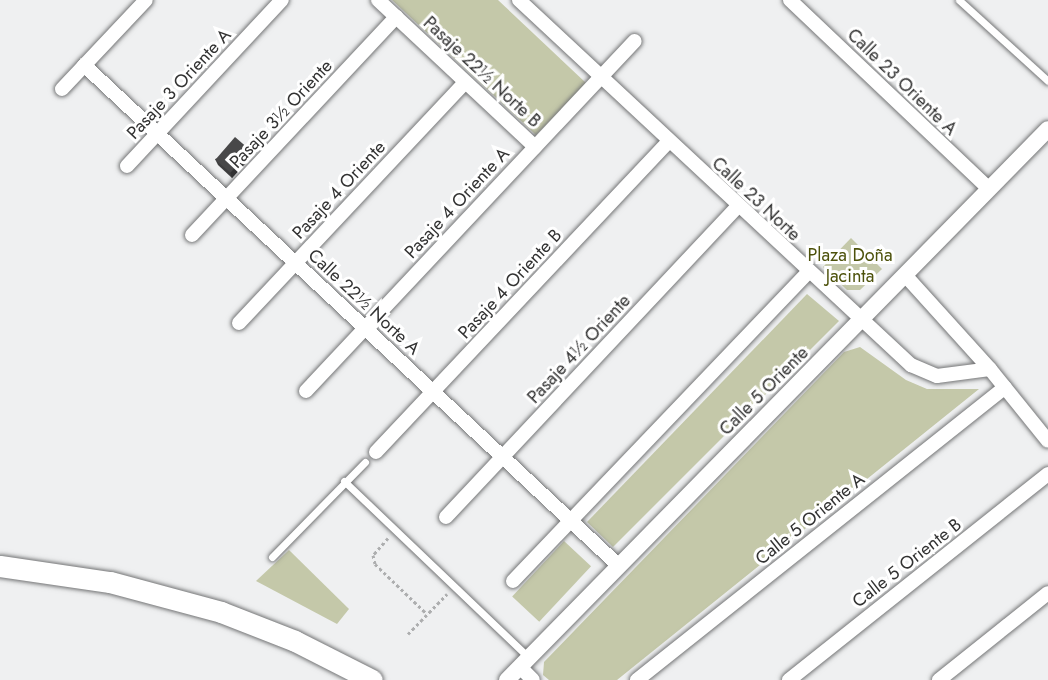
<!DOCTYPE html>
<meta charset="utf-8">
<style>
body{margin:0}
#map{position:relative;width:1048px;height:680px;overflow:hidden;background:#eff0f1;font-family:Jost,sans-serif}
div>[style]{position:absolute}
.green>*{inset:0;background:#c4c8a9;transform-origin:0 0}
.path>*{height:3px;margin-top:-1.5px;transform-origin:0;background:repeating-linear-gradient(90deg,#adaeaf 0 3px,transparent 0 6px)}
.roads{filter:drop-shadow(0 0 2px #747576) drop-shadow(0 0 2px #747576)}
.service>*{height:7px;margin:-3.5px;padding:0 3.5px;transform-origin:3.5px;border-radius:3.5px;background:#fff}
.minor>*{height:14px;margin:-7px;padding:0 7px;transform-origin:7px;border-radius:7px;background:#fff}
.tertiary>*{height:16px;margin:-8px;padding:0 8px;transform-origin:8px;border-radius:8px;background:#fff}
.primary>*{height:21px;margin:-10.5px;padding:0 10.5px;transform-origin:10.5px;border-radius:10.5px;background:#fff}
.wall>*{inset:0;background:#3e3e3f}
.shaded-wall>*{inset:0;background:#323233}
.building>*{inset:0;background:#484849;transform-origin:0 0}
span{translate:-50% -50%;white-space:nowrap;text-align:center;line-height:1.15;-webkit-text-stroke:6px #fff;paint-order:stroke}
.street-label{font-size:18px;color:#323232}
.park-label{font-size:18px;color:#4c510a}
</style>
<div id="map">
<div class="green">
<div style="clip-path:polygon(392px 0,498px 0,586px 83px,536px 135px)"></div>
<div style="clip-path:polygon(851px 238px,882px 269px,860px 290px,847px 290px,823px 267px)"></div>
<div style="clip-path:polygon(807px 294px,839px 321px,613px 547px,587px 522px)"></div>
<div style="clip-path:polygon(860px 347px,906px 380px,927px 389px,979px 389px,617px 680px,549px 680px,543px 675px,544px 662px,844px 352px)"></div>
<div style="left:564px;top:541px;width:37px;height:76px;rotate:43deg"></div>
<div style="clip-path:polygon(289px 550px,349px 609px,337px 624px,256px 581px)"></div>
</div>
<div class="path">
<div style="left:388px;top:538px;width:23px;rotate:131deg"></div>
<div style="left:373px;top:555px;width:9px;rotate:77deg"></div>
<div style="left:375px;top:564px;width:72px;rotate:43.9deg"></div>
<div style="left:408px;top:634px;width:56px;rotate:-45.7deg"></div>
</div>
<div class="roads">
<div class="service">
<div style="left:959px;top:0;width:120px;rotate:42.3deg"></div>
<div style="left:344px;top:481px;width:256px;rotate:43.7deg"></div>
<div style="left:272px;top:557px;width:133px;rotate:-45.6deg"></div>
</div>
<div class="minor">
<div style="left:378px;top:0;width:215px;rotate:43.1deg"></div>
<div style="left:519px;top:0;width:536px;rotate:42.96deg"></div>
<div style="left:911px;top:365px;width:28px;rotate:23deg"></div>
<div style="left:937px;top:376px;width:53px;rotate:-7.5deg"></div>
<div style="left:790px;top:0;width:274px;rotate:43.5deg"></div>
<div style="left:84px;top:65px;width:733px;rotate:43.12deg"></div>
<div style="left:62px;top:89px;width:122px;rotate:-46.7deg"></div>
<div style="left:127px;top:166px;width:227px;rotate:-47deg"></div>
<div style="left:192px;top:235px;width:299px;rotate:-46.9deg"></div>
<div style="left:905px;top:275px;width:127px;rotate:47.9deg"></div>
<div style="left:990px;top:369px;width:92px;rotate:51.1deg"></div>
<div style="left:239px;top:323px;width:330px;rotate:-46.8deg"></div>
<div style="left:306px;top:391px;width:480px;rotate:-46.8deg"></div>
<div style="left:376px;top:452px;width:427px;rotate:-46.7deg"></div>
<div style="left:446px;top:517px;width:427px;rotate:-46.8deg"></div>
<div style="left:513px;top:581px;width:427px;rotate:-46.3deg"></div>
<div style="left:520px;top:667px;width:18px;rotate:45deg"></div>
<div style="left:637px;top:680px;width:470px;rotate:-38.5deg"></div>
<div style="left:789px;top:680px;width:331px;rotate:-38.5deg"></div>
<div style="left:939px;top:680px;width:139px;rotate:-38.6deg"></div>
</div>
<div class="tertiary">
<div style="left:507px;top:680px;width:772px;rotate:-45.52deg"></div>
</div>
<div class="primary">
<div style="left:0;top:566px;width:111px;rotate:8.3deg"></div>
<div style="left:110px;top:582px;width:115px;rotate:15.1deg"></div>
<div style="left:221px;top:612px;width:79px;rotate:21.4deg"></div>
<div style="left:295px;top:641px;width:86px;rotate:26.9deg"></div>
</div>
</div>
<div class="wall">
<div style="clip-path:polygon(250px 150px,252px 156px,232px 178px,218px 165px,215px 159px)"></div>
</div>
<div class="shaded-wall">
<div style="clip-path:polygon(250px 150px,252px 156px,232px 178px,230px 172px)"></div>
</div>
<div class="building">
<div style="left:235px;top:137px;width:20px;height:30px;rotate:41deg"></div>
</div>
<div class="street-label">
<span style="left:482px;top:72px;rotate:43deg">Pasaje 22½ Norte B</span>
<span style="left:902px;top:82px;rotate:44deg">Calle 23 Oriente A</span>
<span style="left:179px;top:84px;rotate:-47deg">Pasaje 3 Oriente A</span>
<span style="left:281px;top:114px;rotate:-47deg">Pasaje 3½ Oriente</span>
<span style="left:339px;top:190px;rotate:-47deg">Pasaje 4 Oriente</span>
<span style="left:756px;top:199px;rotate:43deg">Calle 23 Norte</span>
<span style="left:457px;top:203px;rotate:-47deg">Pasaje 4 Oriente A</span>
<span style="left:510px;top:284px;rotate:-47deg">Pasaje 4 Oriente B</span>
<span style="left:364px;top:302px;rotate:43deg">Calle 22½ Norte A</span>
<span style="left:579px;top:349px;rotate:-47deg">Pasaje 4½ Oriente</span>
<span style="left:764px;top:391px;rotate:-45deg">Calle 5 Oriente</span>
<span style="left:810px;top:519px;rotate:-39deg">Calle 5 Oriente A</span>
<span style="left:907px;top:563px;rotate:-38deg">Calle 5 Oriente B</span>
</div>
<div class="park-label">
<span style="left:850px;top:266px">Plaza Doña<br>Jacinta</span>
</div>
</div>
